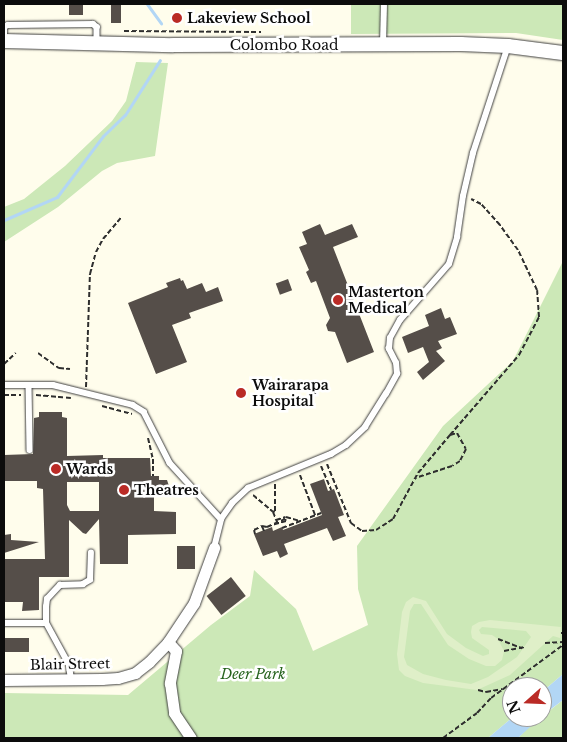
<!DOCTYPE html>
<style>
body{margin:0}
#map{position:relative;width:567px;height:742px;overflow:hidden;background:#fffdec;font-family:"Libre Baskerville",serif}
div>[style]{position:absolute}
.green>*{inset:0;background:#cce8b7}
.pitch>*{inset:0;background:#dfefc8}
.water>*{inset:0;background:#b2d6f5}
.stream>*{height:3px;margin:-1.5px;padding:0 1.5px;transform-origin:1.5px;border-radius:1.5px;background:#b2d6f5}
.building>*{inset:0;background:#554e49;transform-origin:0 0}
.path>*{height:2px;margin-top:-1px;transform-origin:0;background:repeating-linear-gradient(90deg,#2e2e2e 0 5px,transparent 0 7.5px)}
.roads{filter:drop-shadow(0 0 1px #3f3f3f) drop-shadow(0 0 1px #3f3f3f)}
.service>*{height:5.5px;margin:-2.75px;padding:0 2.75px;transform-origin:2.75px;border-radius:2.75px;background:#fff}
.minor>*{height:11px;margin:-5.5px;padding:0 5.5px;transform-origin:5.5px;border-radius:5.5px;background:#fff}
.tertiary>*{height:14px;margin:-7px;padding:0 7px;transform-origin:7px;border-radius:7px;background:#fff}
.dots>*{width:14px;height:14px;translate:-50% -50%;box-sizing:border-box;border:2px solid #fff;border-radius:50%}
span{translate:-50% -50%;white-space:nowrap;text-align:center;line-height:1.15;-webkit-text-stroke:5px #fff;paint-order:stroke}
.poi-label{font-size:14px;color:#0c0c0c;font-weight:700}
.left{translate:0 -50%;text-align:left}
.street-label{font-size:14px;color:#0c0c0c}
.park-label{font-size:14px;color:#27631e;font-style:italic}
.frame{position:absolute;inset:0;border:5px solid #0c0c0c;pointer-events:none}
.north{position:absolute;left:502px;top:677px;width:50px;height:50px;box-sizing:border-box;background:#fff;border:1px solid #9e9e9e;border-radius:50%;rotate:250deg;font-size:14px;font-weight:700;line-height:20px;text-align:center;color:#0c0c0c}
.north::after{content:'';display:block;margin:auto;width:18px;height:22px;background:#ba2b26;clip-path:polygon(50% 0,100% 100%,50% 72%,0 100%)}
</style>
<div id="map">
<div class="green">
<div style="clip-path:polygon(351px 4px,563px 4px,563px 40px,516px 33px,351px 34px)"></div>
<div style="clip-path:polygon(136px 62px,168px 63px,155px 156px,117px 163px,102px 171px,58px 207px,4px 242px,4px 207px,24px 199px,65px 166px,112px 121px,126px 101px)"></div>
<div style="clip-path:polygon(563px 261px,563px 674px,542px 692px,542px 687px,512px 687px,513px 717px,488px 738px,4px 738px,4px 693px,128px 695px,211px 625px,250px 596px,254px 570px,296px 609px,313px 651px,368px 625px,358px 589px,357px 546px,443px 426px,513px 361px)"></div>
<div style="clip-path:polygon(563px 700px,563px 738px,518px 738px,530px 726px)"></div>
</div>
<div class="pitch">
<div style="clip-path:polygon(evenodd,413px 597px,426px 601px,447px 634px,466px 648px,483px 656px,489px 654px,489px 650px,472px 638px,471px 632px,472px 626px,479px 622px,490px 620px,561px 627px,560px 638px,553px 636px,510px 675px,477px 690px,423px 683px,405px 676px,399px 670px,397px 654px,402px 612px,406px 602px,413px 597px,414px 604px,421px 604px,448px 645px,469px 659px,486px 666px,495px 666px,502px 660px,504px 651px,498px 639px,492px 635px,481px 634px,479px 630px,482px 627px,526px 631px,531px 637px,517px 657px,488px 677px,471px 684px,446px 680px,423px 674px,407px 665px,404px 657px,410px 611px,414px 604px)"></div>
</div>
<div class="water">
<div style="clip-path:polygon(563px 674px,563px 700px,542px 716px,542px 692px)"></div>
<div style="clip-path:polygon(513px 717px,541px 717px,518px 738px,488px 738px)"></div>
</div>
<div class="stream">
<div style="left:147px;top:4px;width:24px;rotate:54deg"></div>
<div style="left:4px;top:220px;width:58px;rotate:-23.5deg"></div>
<div style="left:57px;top:197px;width:76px;rotate:-53deg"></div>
<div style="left:103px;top:136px;width:30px;rotate:-44deg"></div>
<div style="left:125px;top:115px;width:65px;rotate:-57.5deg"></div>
</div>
<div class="building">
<div style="left:69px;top:4px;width:14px;height:11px"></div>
<div style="left:111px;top:4px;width:10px;height:19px"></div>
<div style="clip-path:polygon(320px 224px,325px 235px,352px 224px,358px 237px,333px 247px,374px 352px,347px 363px,335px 332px,328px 331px,326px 325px,330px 318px,316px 281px,311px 283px,306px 272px,309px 270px,299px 247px,307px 244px,302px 232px)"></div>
<div style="clip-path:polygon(180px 278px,181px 281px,183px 280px,187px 289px,202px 283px,206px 292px,218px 287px,223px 301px,189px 313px,191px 318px,172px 325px,187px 362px,156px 374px,128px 303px,168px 287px,166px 283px)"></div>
<div style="left:288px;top:279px;width:12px;height:13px;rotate:70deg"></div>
<div style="clip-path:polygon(441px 308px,445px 319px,450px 317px,457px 334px,438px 341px,442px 348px,436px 351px,445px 361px,423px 380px,417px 372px,429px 362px,423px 347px,408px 353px,402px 337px,429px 326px,425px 315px)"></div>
<div style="clip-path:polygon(evenodd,39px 412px,62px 412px,62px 417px,67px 418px,67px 456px,103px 455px,103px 458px,150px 458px,151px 476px,159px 476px,159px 480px,167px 480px,169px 486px,169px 494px,154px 494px,154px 511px,176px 512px,176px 534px,128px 535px,128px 564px,100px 564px,99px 519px,86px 534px,83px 533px,69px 520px,69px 577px,39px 577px,39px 610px,22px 611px,23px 602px,4px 602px,4px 559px,45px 559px,43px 489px,37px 488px,37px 481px,4px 481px,4px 455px,33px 454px,34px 418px,39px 417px,39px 412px,67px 482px,99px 482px,99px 511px,70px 511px,67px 505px,67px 482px)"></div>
<div style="clip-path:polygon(324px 479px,328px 491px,334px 489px,344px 515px,338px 517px,346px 536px,333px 541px,327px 528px,284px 544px,288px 554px,280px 558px,277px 551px,263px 556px,254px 534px,272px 527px,273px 531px,282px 527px,283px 530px,322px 515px,310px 484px)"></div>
<div style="clip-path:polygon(11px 534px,11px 540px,39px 542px,4px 553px,4px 535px)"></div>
<div style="left:177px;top:546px;width:18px;height:23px"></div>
<div style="left:231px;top:577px;width:24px;height:31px;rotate:52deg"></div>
<div style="left:4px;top:638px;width:25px;height:14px"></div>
</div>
<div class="path">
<div style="left:124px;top:31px;width:137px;rotate:0.4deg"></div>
<div style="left:38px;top:353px;width:26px;rotate:36deg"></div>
<div style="left:59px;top:368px;width:11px;rotate:5deg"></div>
<div style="left:4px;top:364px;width:16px;rotate:-43deg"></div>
<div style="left:86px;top:387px;width:113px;rotate:-88deg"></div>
<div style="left:90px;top:274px;width:23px;rotate:-75deg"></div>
<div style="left:96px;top:252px;width:15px;rotate:-62deg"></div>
<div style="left:103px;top:239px;width:30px;rotate:-50deg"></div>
<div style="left:4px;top:395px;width:17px"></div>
<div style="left:36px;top:395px;width:35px;rotate:5deg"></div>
<div style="left:102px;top:406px;width:31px;rotate:15deg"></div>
<div style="left:450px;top:435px;width:106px;rotate:-49.2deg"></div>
<div style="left:519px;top:355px;width:43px;rotate:-62.2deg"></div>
<div style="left:539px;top:317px;width:27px;rotate:-94deg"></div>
<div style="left:537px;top:290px;width:44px;rotate:-115.4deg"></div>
<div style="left:518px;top:250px;width:31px;rotate:-126deg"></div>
<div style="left:500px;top:225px;width:28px;rotate:-132deg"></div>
<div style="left:481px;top:204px;width:11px;rotate:-153deg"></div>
<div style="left:148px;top:438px;width:22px;rotate:77deg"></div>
<div style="left:153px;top:459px;width:17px;rotate:90deg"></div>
<div style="left:327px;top:464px;width:64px;rotate:67.9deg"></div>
<div style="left:351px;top:523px;width:14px;rotate:36deg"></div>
<div style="left:362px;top:531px;width:14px;rotate:-4deg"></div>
<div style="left:376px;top:530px;width:20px;rotate:-33deg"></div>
<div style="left:393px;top:519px;width:52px;rotate:-61.5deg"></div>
<div style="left:418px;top:473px;width:50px;rotate:-49.9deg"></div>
<div style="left:450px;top:435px;width:7px;rotate:-16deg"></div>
<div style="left:457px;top:433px;width:18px;rotate:61deg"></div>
<div style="left:466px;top:449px;width:13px;rotate:117deg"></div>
<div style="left:460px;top:461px;width:9px;rotate:148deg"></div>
<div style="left:452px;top:466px;width:38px;rotate:162deg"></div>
<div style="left:321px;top:466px;width:26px;rotate:67deg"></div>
<div style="left:300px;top:475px;width:43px;rotate:69.4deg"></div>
<div style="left:253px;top:495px;width:26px;rotate:40deg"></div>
<div style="left:273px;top:512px;width:11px;rotate:68deg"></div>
<div style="left:273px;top:512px;width:2px;rotate:-27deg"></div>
<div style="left:275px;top:511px;width:28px;rotate:-90deg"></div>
<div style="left:276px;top:520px;width:10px;rotate:-17deg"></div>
<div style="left:286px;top:517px;width:15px;rotate:16deg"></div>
<div style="left:282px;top:528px;width:42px;rotate:-21deg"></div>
<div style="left:264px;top:531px;width:5px;rotate:-112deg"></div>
<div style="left:262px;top:526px;width:5px;rotate:11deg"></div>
<div style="left:267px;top:527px;width:20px;rotate:-24deg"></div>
<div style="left:285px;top:519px;width:2px;rotate:63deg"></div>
<div style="left:286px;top:521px;width:15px;rotate:164deg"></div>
<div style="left:255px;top:534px;width:4px;rotate:-104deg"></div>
<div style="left:254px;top:530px;width:9px;rotate:-27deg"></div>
<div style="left:561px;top:633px;width:2px"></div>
<div style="left:498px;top:639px;width:26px;rotate:21deg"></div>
<div style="left:545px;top:643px;width:18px;rotate:-3deg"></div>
<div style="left:504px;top:651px;width:21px;rotate:-11deg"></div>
<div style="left:478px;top:690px;width:8px;rotate:14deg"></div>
<div style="left:486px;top:692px;width:17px;rotate:-10deg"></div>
<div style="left:443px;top:738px;width:42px;rotate:-36.3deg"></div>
<div style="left:477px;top:713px;width:21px;rotate:-47deg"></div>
<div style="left:491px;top:698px;width:89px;rotate:-36.4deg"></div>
</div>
<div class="roads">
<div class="service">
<div style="left:4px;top:41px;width:14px;rotate:-90deg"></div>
<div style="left:4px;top:27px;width:4px;rotate:-27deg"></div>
<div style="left:8px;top:25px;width:85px;rotate:-0.7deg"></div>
<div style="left:93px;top:24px;width:5px;rotate:37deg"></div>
<div style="left:97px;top:27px;width:15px;rotate:90deg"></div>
<div style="left:383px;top:45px;width:41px;rotate:-88.6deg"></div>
<div style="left:4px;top:385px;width:49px"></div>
<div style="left:53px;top:385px;width:82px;rotate:14deg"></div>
<div style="left:133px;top:405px;width:13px;rotate:32deg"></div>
<div style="left:144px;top:412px;width:57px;rotate:63deg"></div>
<div style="left:170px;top:463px;width:76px;rotate:47.7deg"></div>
<div style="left:29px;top:385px;width:65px;rotate:89.1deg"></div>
<div style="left:214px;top:548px;width:30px;rotate:-76deg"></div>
<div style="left:221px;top:519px;width:19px;rotate:-55deg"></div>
<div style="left:232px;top:503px;width:22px;rotate:-43deg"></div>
<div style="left:248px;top:488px;width:90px;rotate:-22.3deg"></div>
<div style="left:331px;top:454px;width:17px;rotate:-31deg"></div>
<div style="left:346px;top:445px;width:26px;rotate:-43deg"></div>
<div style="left:365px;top:427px;width:39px;rotate:-58deg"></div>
<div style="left:386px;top:394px;width:23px;rotate:-61deg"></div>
<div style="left:397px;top:374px;width:11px;rotate:-95deg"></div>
<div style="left:396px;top:363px;width:16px;rotate:-117deg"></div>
<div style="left:389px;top:349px;width:11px;rotate:-85deg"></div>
<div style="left:390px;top:338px;width:21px;rotate:-61deg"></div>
<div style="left:400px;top:320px;width:74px;rotate:-48.8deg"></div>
<div style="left:449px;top:264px;width:28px;rotate:-73deg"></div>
<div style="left:457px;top:237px;width:41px;rotate:-81.7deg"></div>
<div style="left:463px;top:196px;width:44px;rotate:-76.9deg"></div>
<div style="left:473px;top:153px;width:113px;rotate:-71.9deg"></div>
<div style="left:4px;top:623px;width:42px"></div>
<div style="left:71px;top:680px;width:15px;rotate:-98deg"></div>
<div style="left:69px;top:665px;width:48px;rotate:-118.7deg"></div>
<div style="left:46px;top:623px;width:16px;rotate:-90deg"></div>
<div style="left:46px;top:607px;width:8px;rotate:-83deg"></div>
<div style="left:47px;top:599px;width:19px;rotate:-47deg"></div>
<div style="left:60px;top:585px;width:23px;rotate:-2deg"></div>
<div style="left:83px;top:584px;width:8px;rotate:-30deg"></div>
<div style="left:90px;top:580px;width:27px;rotate:-88deg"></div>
</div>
<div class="minor">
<div style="left:168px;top:642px;width:12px;rotate:48deg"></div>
<div style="left:176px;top:651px;width:33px;rotate:101deg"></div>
<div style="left:170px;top:683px;width:30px;rotate:82deg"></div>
<div style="left:174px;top:713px;width:30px;rotate:56deg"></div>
<div style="left:4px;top:680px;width:98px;rotate:-0.6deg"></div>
<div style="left:102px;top:679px;width:16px;rotate:-4deg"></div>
<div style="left:118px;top:678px;width:18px;rotate:-16deg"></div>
<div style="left:135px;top:673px;width:18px;rotate:-38deg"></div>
<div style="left:149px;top:662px;width:28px;rotate:-46deg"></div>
<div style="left:168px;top:642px;width:47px;rotate:-56.3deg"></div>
<div style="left:194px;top:603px;width:59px;rotate:-70deg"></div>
</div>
<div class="tertiary">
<div style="left:4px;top:41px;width:169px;rotate:1.4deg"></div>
<div style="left:173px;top:45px;width:288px;rotate:-0.2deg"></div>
<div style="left:461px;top:44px;width:47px;rotate:2.4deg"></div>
<div style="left:508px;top:46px;width:55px;rotate:7.3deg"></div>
</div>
</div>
<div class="dots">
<div style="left:177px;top:18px;background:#ba2b26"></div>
<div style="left:338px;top:300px;background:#ba2b26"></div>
<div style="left:241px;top:393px;background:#ba2b26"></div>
<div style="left:56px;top:469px;background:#ba2b26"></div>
<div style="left:124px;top:490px;background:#ba2b26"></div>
</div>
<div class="poi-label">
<span class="left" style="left:187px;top:18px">Lakeview School</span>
<span class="left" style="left:348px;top:300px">Masterton<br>Medical</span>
<span class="left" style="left:252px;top:393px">Wairarapa<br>Hospital</span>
<span class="left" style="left:66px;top:469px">Wards</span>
<span class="left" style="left:134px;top:490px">Theatres</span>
</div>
<div class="street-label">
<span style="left:284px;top:45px">Colombo Road</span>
<span style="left:70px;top:664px;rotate:-1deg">Blair Street</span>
</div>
<div class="park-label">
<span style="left:253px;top:674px">Deer Park</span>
</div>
<div class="frame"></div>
<div class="north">N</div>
</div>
